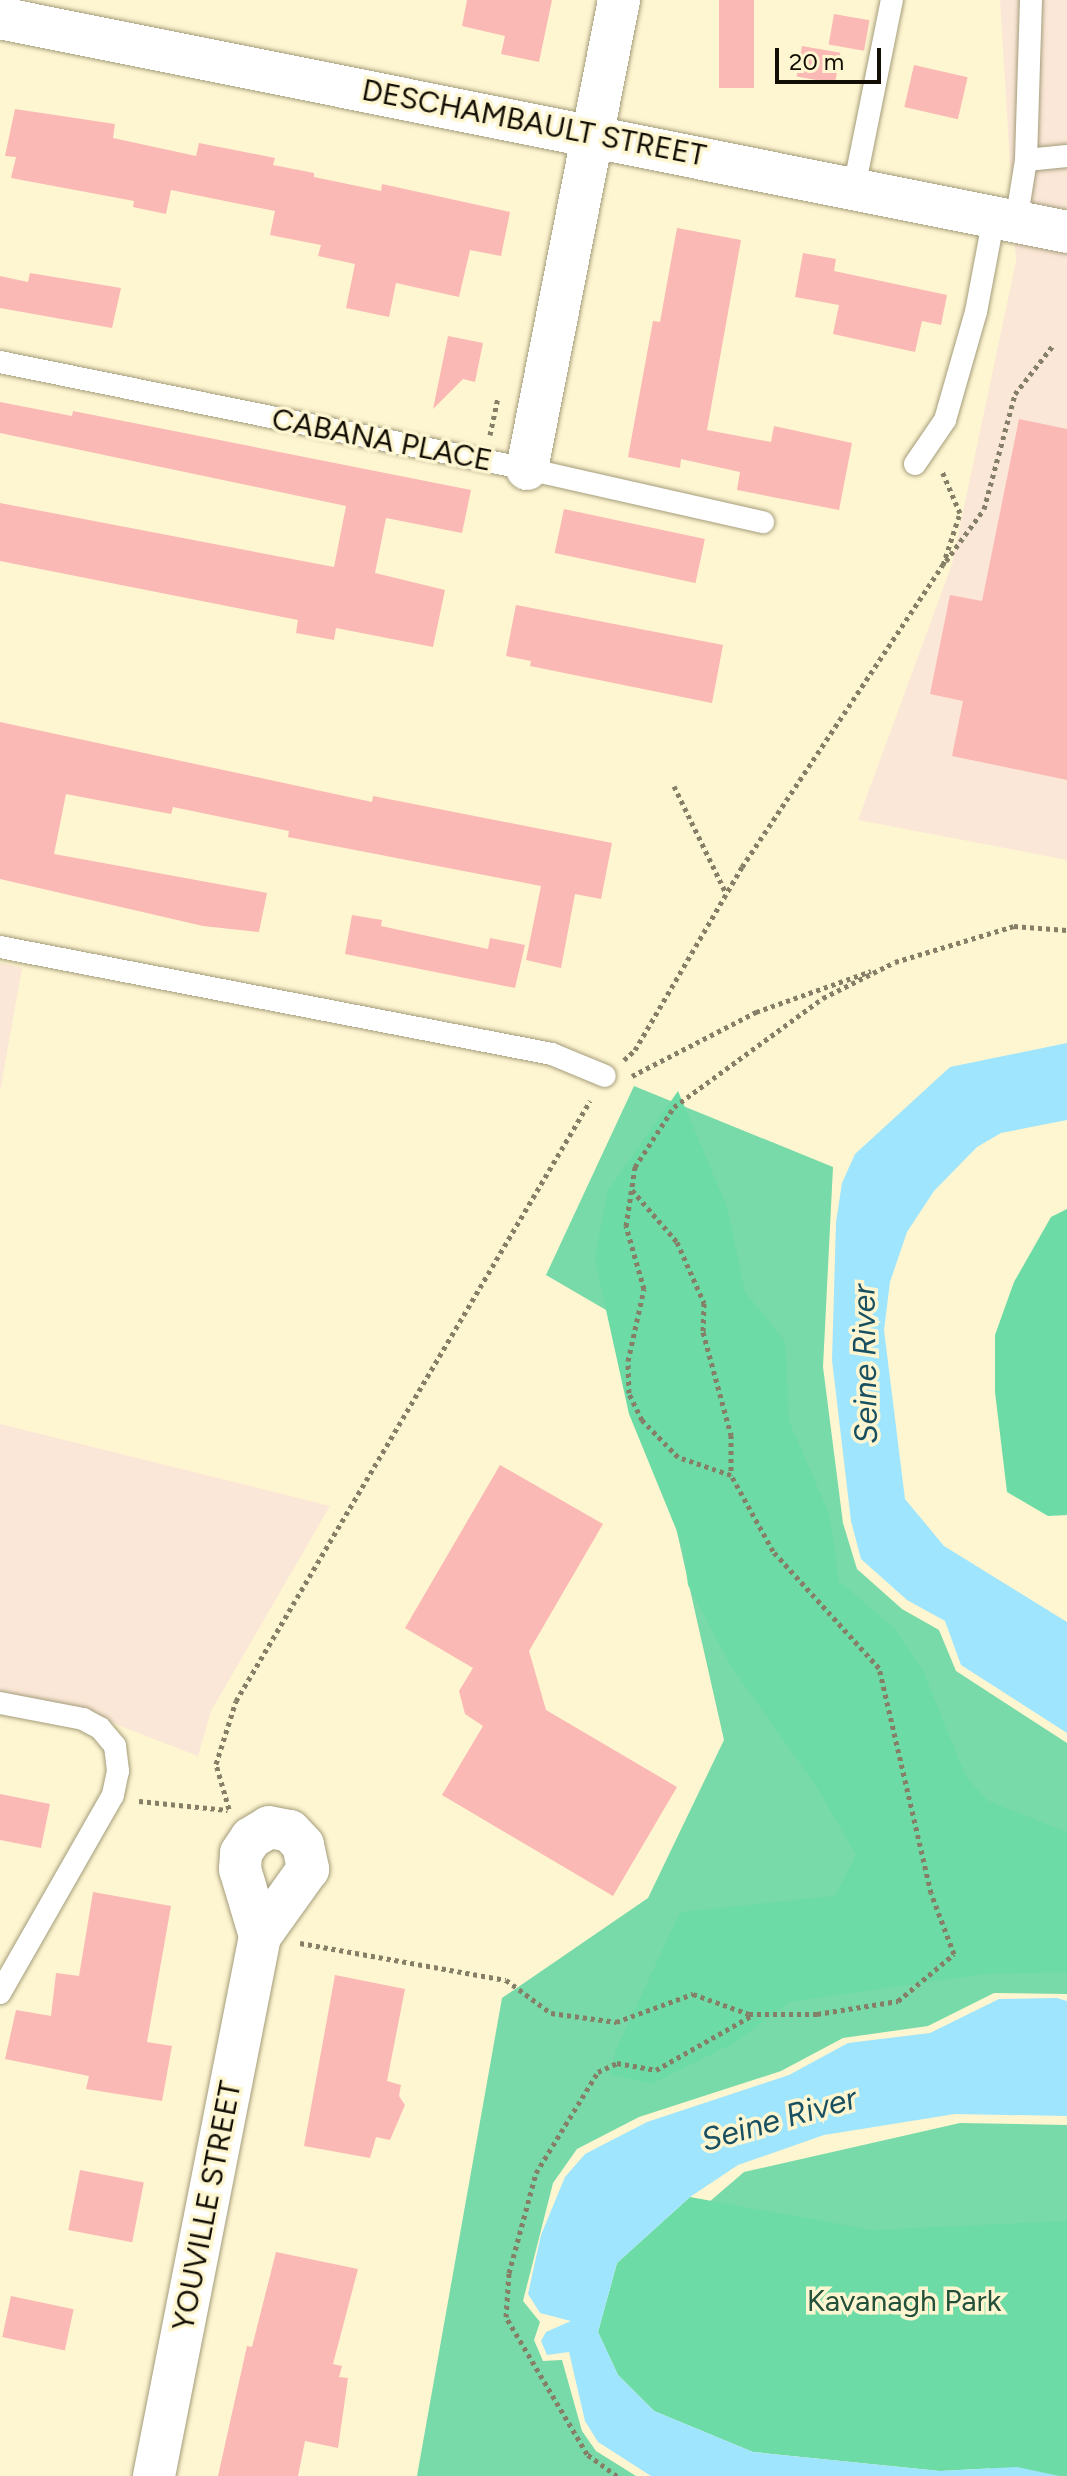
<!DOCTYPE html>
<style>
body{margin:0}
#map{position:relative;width:1067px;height:2476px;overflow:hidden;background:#fef6d1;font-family:Figtree,sans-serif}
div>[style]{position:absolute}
.industrial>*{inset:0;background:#fbe7d7}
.green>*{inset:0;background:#78d9a9}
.forest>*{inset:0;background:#6cdba6}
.water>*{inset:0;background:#9fe5fd}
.building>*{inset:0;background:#fbb9b5;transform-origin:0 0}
.path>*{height:5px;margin-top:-2.5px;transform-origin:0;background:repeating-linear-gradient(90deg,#857f68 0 4px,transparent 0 8px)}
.roads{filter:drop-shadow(0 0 2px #a49c7b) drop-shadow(0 0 2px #a49c7b)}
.lane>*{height:22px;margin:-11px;padding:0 11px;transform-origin:11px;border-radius:11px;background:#fff}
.street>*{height:42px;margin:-21px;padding:0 21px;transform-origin:21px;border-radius:21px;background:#fff}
span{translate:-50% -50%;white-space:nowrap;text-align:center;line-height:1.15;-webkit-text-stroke:7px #fef6d1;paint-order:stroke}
.street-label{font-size:30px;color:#120e04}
.park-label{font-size:30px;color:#23503b}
.water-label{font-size:32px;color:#185061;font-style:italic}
.scale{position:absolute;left:775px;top:48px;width:106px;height:36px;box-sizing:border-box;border:4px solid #120e04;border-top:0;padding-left:10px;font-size:24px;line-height:28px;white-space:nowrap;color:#120e04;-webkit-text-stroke:6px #fef6d1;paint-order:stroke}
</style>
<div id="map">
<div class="industrial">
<div style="clip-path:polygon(1000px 0,1067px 0,1067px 860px,858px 820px,952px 564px,1016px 261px)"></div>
<div style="clip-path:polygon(0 963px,22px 968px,0 1092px)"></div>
<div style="clip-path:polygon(0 1424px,330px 1506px,211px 1711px,198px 1756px,79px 1710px,0 1695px)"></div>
</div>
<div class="green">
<div style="clip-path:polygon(634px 1086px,833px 1167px,823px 1367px,843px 1523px,857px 1569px,902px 1609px,939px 1630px,956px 1671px,1067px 1743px,1067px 1994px,994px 1993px,928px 2026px,843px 2038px,781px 2071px,639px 2117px,577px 2149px,553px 2183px,523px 2301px,540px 2322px,534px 2340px,543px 2361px,562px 2360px,582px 2431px,596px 2451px,636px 2476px,417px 2476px,502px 1998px,648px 1898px,724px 1740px,630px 1324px,546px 1275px)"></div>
<div style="clip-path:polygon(960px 2123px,1067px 2125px,1067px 2476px,1004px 2476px,629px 2271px,744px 2172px)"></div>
</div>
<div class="forest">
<div style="clip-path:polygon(678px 1091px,727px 1207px,745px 1292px,785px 1341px,789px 1421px,830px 1516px,839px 1581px,894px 1628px,923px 1671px,966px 1777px,988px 1801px,1067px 1832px,1067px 1972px,985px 1974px,789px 2002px,734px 2043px,651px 2084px,610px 2074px,616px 2050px,680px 1912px,835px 1896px,856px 1855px,818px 1789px,731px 1666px,688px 1585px,683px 1546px,629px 1414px,595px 1260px,607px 1192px)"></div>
<div style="clip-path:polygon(1067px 1209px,1067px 1515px,1048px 1516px,1007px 1492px,995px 1392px,995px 1335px,1014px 1282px,1051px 1217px)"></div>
<div style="clip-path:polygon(690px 2197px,872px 2230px,1067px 2221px,1067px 2476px,1017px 2467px,940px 2471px,753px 2452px,654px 2411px,618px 2375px,598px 2332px,617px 2263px)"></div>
</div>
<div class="water">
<div style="clip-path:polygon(1067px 1043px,1067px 1120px,1001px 1133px,977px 1147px,934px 1191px,907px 1232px,890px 1282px,884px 1330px,905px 1499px,944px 1546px,1067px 1622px,1067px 1733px,961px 1665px,945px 1621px,907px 1600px,861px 1559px,851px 1521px,832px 1360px,836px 1222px,842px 1183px,855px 1154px,950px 1067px)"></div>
<div style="clip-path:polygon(1057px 1998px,1067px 2001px,1067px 2116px,955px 2114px,824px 2135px,738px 2165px,690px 2197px,617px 2263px,598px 2332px,618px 2375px,654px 2411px,753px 2452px,940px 2471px,1017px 2467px,1059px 2476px,651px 2476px,598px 2442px,585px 2421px,569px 2352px,547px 2355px,541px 2341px,546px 2332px,571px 2321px,540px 2313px,528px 2294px,541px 2235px,565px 2177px,585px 2154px,647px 2122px,789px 2075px,848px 2043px,930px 2033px,999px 1999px)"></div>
</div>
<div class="building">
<div style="clip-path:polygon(467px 0,552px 0,539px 62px,501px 54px,505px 36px,462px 26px)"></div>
<div style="left:719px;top:0;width:35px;height:88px"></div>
<div style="left:834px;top:14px;width:36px;height:31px;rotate:10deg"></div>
<div style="left:802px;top:46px;width:39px;height:31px;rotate:10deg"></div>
<div style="left:914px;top:65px;width:55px;height:43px;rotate:13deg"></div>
<div style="clip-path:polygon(15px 109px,115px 124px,113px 138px,196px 156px,199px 143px,275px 158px,273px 165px,314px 173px,314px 177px,381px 191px,382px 184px,510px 212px,501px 256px,470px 250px,459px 297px,396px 283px,389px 317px,346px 308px,355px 264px,318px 256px,321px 245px,270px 235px,275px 211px,171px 190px,166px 214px,133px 207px,134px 201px,11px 178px,16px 157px,5px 156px)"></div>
<div style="clip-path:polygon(677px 228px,741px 240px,707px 430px,771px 442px,774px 426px,852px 443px,839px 510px,737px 490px,740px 472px,681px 459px,680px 468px,628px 457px,653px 321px,660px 322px)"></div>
<div style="clip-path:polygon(803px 253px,836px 259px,834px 271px,947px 295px,941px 325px,922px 321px,915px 352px,833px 334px,839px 305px,795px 297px)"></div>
<div style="clip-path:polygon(30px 273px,121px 288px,112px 328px,0 308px,0 276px,28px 282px)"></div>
<div style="clip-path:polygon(448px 336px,483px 343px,475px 382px,463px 379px,433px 409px)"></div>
<div style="clip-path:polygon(0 402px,72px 416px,73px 411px,471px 490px,462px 533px,386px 518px,375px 573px,445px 590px,433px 647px,336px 628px,334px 640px,296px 633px,298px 620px,0 561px,0 503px,334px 567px,346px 506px,0 433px)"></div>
<div style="clip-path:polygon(1019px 419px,1067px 429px,1067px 780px,952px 756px,963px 701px,930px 694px,950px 595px,982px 601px)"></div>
<div style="left:564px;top:509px;width:144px;height:45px;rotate:12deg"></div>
<div style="clip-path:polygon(516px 605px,723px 645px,712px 703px,530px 666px,531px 661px,506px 656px)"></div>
<div style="clip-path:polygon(0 722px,372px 802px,373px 796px,612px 843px,601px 899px,575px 894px,561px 968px,526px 960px,541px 886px,288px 837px,289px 831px,173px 807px,171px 814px,66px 794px,54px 854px,267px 893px,259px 932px,203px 926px,0 879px)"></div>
<div style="clip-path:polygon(352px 915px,382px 920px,381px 926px,488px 949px,490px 938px,525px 945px,515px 988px,345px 954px)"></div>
<div style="clip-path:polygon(500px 1465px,603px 1524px,529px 1651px,546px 1710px,677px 1787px,613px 1896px,442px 1795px,483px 1726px,465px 1714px,459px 1691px,473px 1668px,405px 1628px)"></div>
<div style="clip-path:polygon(0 1794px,50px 1804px,41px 1848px,0 1840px)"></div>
<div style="clip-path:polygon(93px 1892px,171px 1906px,147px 2042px,172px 2046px,162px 2101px,86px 2089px,89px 2076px,5px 2059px,16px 2010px,51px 2016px,56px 1973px,79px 1976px)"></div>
<div style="clip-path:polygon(335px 1975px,405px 1989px,387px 2081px,401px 2085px,399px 2096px,405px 2105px,390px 2140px,376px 2137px,370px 2158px,304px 2146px)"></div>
<div style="left:80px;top:2170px;width:65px;height:61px;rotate:11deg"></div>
<div style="clip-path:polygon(276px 2252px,358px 2269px,333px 2364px,342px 2366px,339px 2377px,348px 2378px,338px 2448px,305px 2441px,298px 2476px,218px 2476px,247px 2346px,252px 2347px)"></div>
<div style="left:11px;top:2296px;width:64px;height:42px;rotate:12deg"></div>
</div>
<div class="path">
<div style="left:490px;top:435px;width:39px;rotate:-78deg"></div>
<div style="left:946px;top:561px;width:64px;rotate:-53.8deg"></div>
<div style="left:984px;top:509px;width:119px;rotate:-74.9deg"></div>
<div style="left:1015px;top:394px;width:63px;rotate:-52deg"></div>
<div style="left:674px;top:786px;width:119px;rotate:64.1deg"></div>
<div style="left:624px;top:1060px;width:15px;rotate:-42deg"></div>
<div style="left:635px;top:1050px;width:212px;rotate:-59.7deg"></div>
<div style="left:742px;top:867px;width:363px;rotate:-56.4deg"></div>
<div style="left:943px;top:565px;width:55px;rotate:-71.9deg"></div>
<div style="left:960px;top:513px;width:46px;rotate:-113.2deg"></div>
<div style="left:632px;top:1076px;width:140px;rotate:-27.3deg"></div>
<div style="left:756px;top:1012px;width:122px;rotate:-19.6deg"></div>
<div style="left:632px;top:1190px;width:69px;rotate:49.1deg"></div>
<div style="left:677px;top:1242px;width:67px;rotate:66.1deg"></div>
<div style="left:704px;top:1303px;width:29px;rotate:92deg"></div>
<div style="left:703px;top:1332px;width:107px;rotate:74.8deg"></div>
<div style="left:731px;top:1435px;width:40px;rotate:90deg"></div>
<div style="left:139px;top:1801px;width:89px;rotate:5.8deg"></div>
<div style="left:229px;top:1809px;width:47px;rotate:-106.1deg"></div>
<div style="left:216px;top:1764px;width:66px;rotate:-72.4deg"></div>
<div style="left:236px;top:1701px;width:697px;rotate:-59.46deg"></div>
<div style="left:300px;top:1943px;width:209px;rotate:10.2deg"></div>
<div style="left:506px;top:1980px;width:56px;rotate:36.3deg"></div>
<div style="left:551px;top:2013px;width:66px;rotate:7.9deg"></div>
<div style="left:616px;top:2022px;width:82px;rotate:-20deg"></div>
<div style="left:693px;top:1994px;width:59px;rotate:19.7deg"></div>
<div style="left:749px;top:2014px;width:68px"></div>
<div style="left:817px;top:2014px;width:82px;rotate:-9.1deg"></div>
<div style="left:898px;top:2001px;width:73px;rotate:-40deg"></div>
<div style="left:954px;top:1954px;width:65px;rotate:-110.7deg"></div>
<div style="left:931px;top:1893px;width:231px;rotate:-103deg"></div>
<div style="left:879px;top:1668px;width:158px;rotate:-132.2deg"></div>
<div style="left:773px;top:1551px;width:87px;rotate:-118.9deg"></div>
<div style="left:731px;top:1475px;width:56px;rotate:-161.2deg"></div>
<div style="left:678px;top:1457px;width:52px;rotate:-134.2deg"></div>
<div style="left:642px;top:1420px;width:30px;rotate:-116deg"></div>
<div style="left:629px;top:1393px;width:32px;rotate:-92deg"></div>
<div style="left:628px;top:1361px;width:74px;rotate:-77.5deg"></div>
<div style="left:644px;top:1289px;width:66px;rotate:-105.9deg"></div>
<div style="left:626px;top:1226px;width:60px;rotate:-81.3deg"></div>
<div style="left:635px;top:1167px;width:72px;rotate:-57deg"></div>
<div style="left:674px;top:1107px;width:185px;rotate:-36.2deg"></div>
<div style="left:823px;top:998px;width:80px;rotate:-26.6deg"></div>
<div style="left:895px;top:962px;width:124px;rotate:-16.8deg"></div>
<div style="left:1014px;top:926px;width:53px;rotate:4.3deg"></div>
<div style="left:617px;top:2476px;width:37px;rotate:-144deg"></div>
<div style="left:587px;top:2454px;width:159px;rotate:-120.6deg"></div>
<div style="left:506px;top:2317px;width:44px;rotate:-86.1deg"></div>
<div style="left:509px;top:2273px;width:104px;rotate:-74.9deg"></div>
<div style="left:536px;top:2173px;width:119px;rotate:-58.5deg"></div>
<div style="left:598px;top:2072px;width:21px;rotate:-25deg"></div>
<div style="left:617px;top:2063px;width:40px;rotate:10deg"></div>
<div style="left:656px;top:2070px;width:112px;rotate:-29.6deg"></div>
</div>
<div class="roads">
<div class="lane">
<div style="left:1031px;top:0;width:160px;rotate:91.8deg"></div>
<div style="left:1026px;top:160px;width:41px;rotate:-5.6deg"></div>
<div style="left:854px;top:188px;width:192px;rotate:-78.6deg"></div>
<div style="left:1016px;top:222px;width:63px;rotate:-80.8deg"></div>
<div style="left:0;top:362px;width:538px;rotate:11.48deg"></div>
<div style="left:527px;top:469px;width:242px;rotate:12.7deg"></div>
<div style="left:915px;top:464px;width:53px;rotate:-55.7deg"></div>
<div style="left:945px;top:420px;width:112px;rotate:-74deg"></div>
<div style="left:976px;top:312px;width:97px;rotate:-79.3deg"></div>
<div style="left:0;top:947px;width:562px;rotate:10.97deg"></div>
<div style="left:552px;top:1054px;width:57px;rotate:22.5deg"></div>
<div style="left:0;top:1703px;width:85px;rotate:10.9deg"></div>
<div style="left:83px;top:1719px;width:19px;rotate:28deg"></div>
<div style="left:100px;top:1728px;width:23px;rotate:50deg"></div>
<div style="left:115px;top:1746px;width:25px;rotate:83deg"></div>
<div style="left:118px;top:1771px;width:25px;rotate:102deg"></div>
<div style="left:113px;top:1795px;width:228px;rotate:119.7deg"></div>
</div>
<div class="street">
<div style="left:0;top:18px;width:1088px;rotate:11.34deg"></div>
<div style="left:527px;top:469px;width:478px;rotate:-78.9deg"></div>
<div style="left:154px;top:2476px;width:550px;rotate:-78.89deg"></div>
<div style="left:260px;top:1936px;width:70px;rotate:-106.6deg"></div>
<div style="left:240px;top:1869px;width:16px;rotate:-86deg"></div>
<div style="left:241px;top:1853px;width:18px;rotate:-56deg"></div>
<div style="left:251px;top:1838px;width:21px;rotate:-31deg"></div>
<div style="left:269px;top:1827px;width:21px;rotate:11deg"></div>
<div style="left:290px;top:1831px;width:19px;rotate:47deg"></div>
<div style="left:303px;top:1845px;width:25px;rotate:78deg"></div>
<div style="left:308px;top:1869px;width:82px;rotate:125.6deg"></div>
</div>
</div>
<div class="street-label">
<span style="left:534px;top:123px;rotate:11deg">DESCHAMBAULT STREET</span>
<span style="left:382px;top:440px;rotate:11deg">CABANA PLACE</span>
<span style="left:207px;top:2206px;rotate:-79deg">YOUVILLE STREET</span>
</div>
<div class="park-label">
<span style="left:904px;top:2301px">Kavanagh Park</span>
</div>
<div class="water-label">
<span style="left:865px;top:1364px;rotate:-91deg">Seine River</span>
<span style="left:779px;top:2119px;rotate:-16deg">Seine River</span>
</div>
<div class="scale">20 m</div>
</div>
